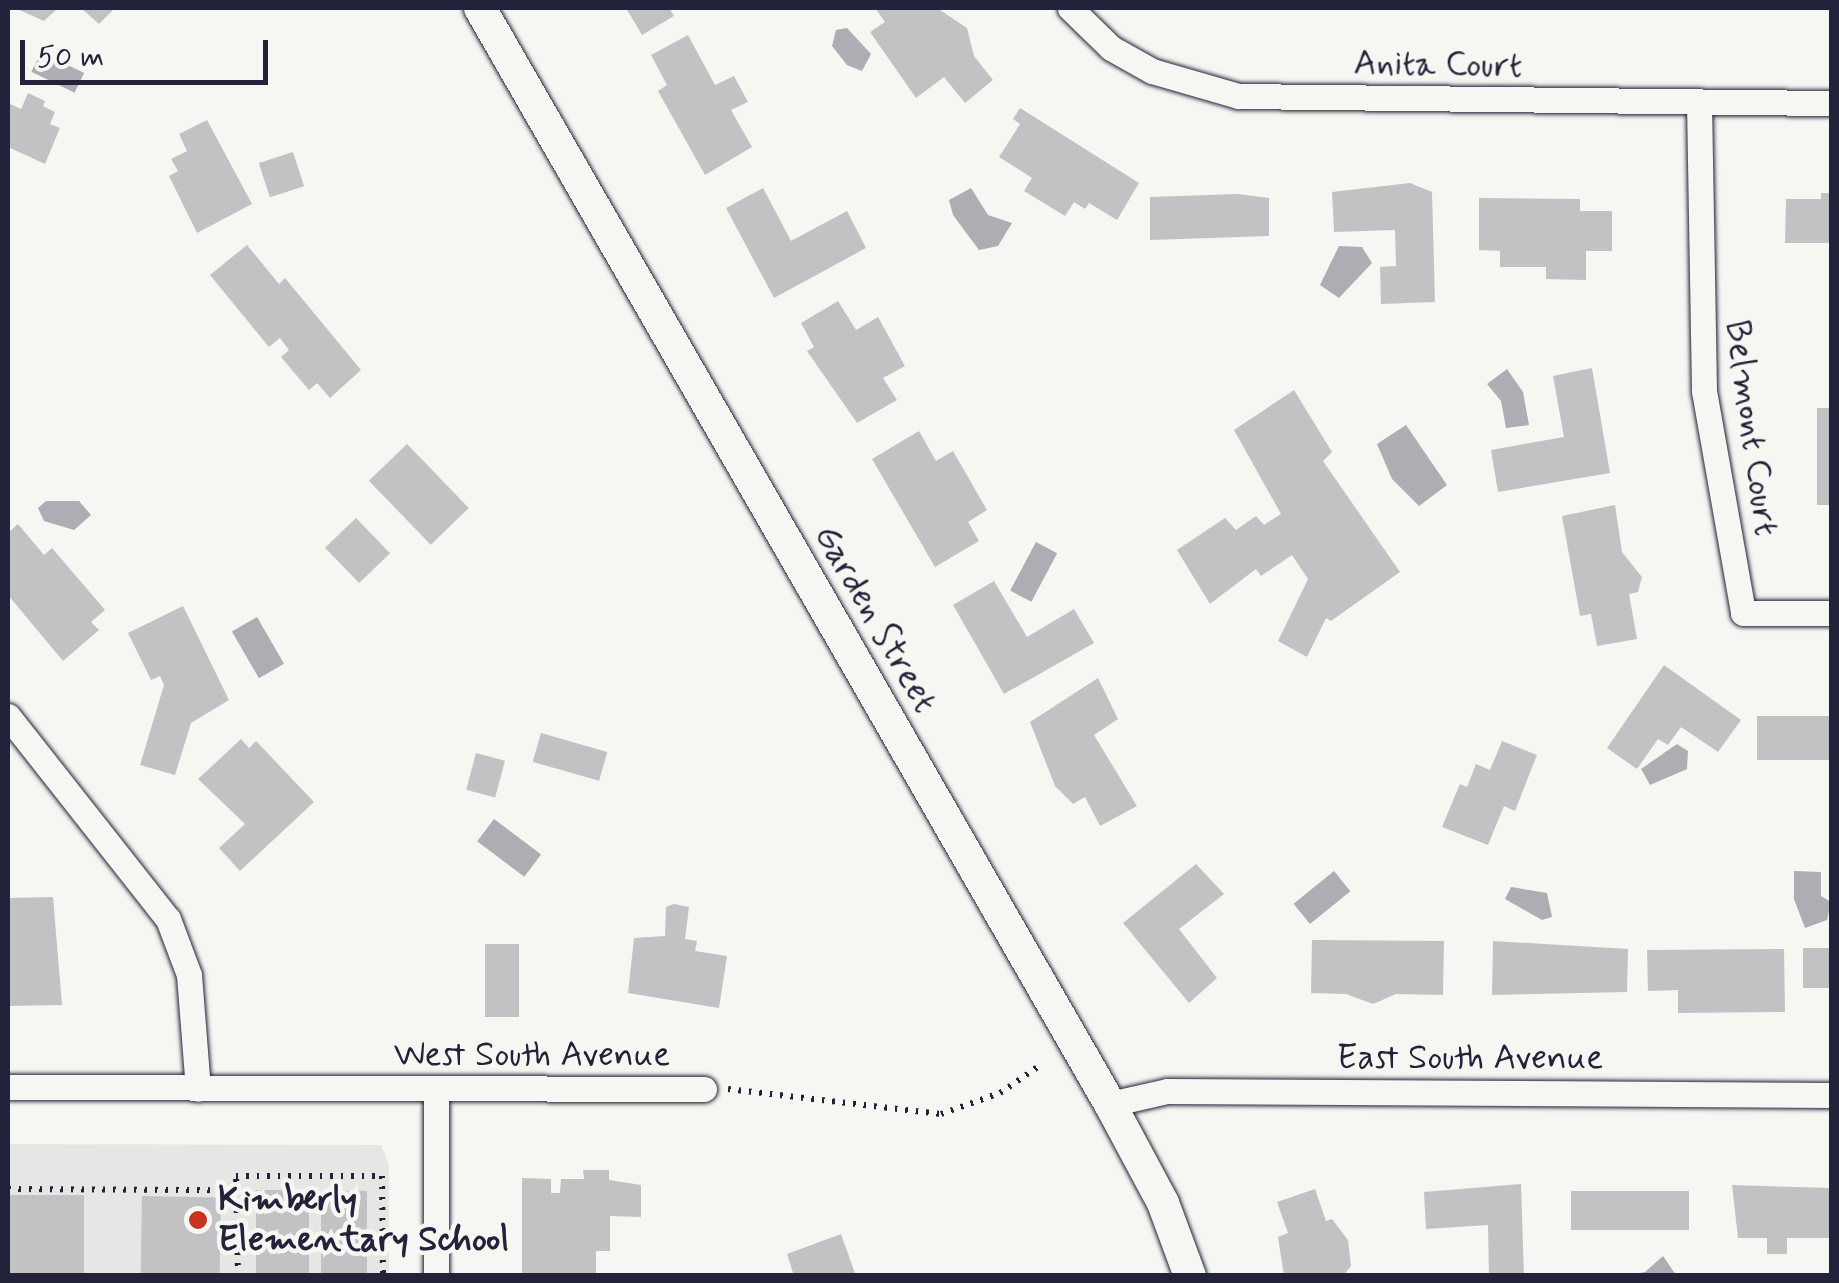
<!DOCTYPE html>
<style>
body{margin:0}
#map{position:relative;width:1839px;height:1283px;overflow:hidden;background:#f6f6f2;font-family:Mynerve,sans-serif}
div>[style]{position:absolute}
.built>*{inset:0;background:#e6e6e4}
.water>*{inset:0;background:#adadb3;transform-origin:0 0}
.building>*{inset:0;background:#c2c2c4;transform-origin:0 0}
.path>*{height:6px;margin-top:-3px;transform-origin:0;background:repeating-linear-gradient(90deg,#22223b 0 2.5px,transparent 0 10.5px)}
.roads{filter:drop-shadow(0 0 2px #22223b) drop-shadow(0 0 2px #22223b)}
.minor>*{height:25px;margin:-12.5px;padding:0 12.5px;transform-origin:12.5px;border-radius:12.5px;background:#f6f6f2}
.tertiary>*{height:32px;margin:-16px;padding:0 16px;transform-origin:16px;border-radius:16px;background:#f6f6f2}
.dots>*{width:28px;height:28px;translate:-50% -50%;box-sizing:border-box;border:5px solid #f6f6f2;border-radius:50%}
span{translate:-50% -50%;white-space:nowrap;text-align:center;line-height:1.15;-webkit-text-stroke:9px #f6f6f2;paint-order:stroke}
.street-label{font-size:35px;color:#22223b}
.poi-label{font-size:35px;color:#22223b;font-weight:700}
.left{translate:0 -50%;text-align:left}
.frame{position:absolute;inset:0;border:10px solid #22223b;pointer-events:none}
.scale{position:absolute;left:20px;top:40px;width:248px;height:45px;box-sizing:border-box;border:5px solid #22223b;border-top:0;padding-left:12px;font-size:30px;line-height:35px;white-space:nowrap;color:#22223b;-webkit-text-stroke:8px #f6f6f2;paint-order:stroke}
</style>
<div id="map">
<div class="built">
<div style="clip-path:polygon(8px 1144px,381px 1145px,389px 1165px,389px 1275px,8px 1276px)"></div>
</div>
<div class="water">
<div style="clip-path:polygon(847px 28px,871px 54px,862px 71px,847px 65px,832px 46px,836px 30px)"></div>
<div style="left:41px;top:52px;width:48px;height:22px;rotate:26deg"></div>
<div style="clip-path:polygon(971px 188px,988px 215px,1012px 223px,998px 246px,979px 250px,953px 215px,949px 200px)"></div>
<div style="clip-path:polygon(1339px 246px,1362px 247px,1372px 263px,1339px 298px,1320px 285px)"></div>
<div style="clip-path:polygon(1507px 369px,1523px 392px,1529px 425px,1506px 428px,1501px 401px,1487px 384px)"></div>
<div style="clip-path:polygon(1406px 425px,1447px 485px,1419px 506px,1392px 479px,1377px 444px)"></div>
<div style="clip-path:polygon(46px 501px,79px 501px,91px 515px,74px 530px,44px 521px,38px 508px)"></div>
<div style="left:1036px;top:542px;width:24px;height:55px;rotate:28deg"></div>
<div style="left:257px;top:617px;width:54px;height:29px;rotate:60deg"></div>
<div style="clip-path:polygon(1677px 744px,1688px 751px,1687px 769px,1650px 785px,1641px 769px)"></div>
<div style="left:494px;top:819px;width:59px;height:28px;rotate:37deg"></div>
<div style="left:1334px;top:871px;width:26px;height:52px;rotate:51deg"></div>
<div style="clip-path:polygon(1794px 871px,1821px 872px,1821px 896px,1831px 902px,1827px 920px,1805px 928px,1794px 899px)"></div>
<div style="clip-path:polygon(1511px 887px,1547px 893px,1552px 917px,1542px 920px,1505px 899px)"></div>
<div style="clip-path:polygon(1663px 1256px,1676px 1275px,1628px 1275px,1645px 1272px)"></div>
</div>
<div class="building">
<div style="clip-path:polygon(15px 8px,58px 8px,44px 21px)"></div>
<div style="clip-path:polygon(81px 8px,115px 8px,99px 24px)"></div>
<div style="clip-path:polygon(626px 8px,669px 8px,674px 16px,642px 35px)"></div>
<div style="clip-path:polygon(875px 8px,937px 8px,967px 28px,974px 56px,993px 80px,965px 103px,944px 77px,916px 98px,870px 32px,885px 22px)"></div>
<div style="clip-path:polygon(688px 35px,715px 85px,734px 76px,748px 102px,731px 110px,752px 147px,705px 175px,658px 91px,667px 85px,651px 55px)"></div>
<div style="clip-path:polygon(28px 93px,45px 101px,43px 106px,55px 112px,50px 124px,60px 128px,45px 164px,8px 147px,8px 103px,21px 109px)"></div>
<div style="clip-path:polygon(1020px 108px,1139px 183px,1117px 220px,1089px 203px,1085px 209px,1074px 202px,1065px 216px,1024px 191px,1032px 178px,999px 157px,1020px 124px,1013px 119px)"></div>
<div style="clip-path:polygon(207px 120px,252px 204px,197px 233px,169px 176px,178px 171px,171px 159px,187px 151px,179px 134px)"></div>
<div style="left:293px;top:152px;width:36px;height:36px;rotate:72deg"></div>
<div style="clip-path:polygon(1410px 183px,1432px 192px,1435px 302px,1381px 304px,1380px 267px,1396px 266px,1395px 230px,1334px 232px,1332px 192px)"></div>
<div style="clip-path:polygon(763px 188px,791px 241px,847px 211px,866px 248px,774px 298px,726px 208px)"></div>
<div style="clip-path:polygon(1821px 193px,1832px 193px,1832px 243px,1785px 243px,1786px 199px,1821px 199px)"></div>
<div style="clip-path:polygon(1238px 194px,1269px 198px,1269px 236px,1150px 240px,1150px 197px)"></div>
<div style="clip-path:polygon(1479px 198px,1580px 199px,1580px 211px,1612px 211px,1612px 251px,1586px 251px,1586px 280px,1546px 279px,1546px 267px,1500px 267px,1500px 251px,1479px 250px)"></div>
<div style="clip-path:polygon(247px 245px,279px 284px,285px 278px,361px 370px,330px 398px,317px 383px,309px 390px,281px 357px,289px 350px,280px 338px,269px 347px,210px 275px)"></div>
<div style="clip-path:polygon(838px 301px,856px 330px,878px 317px,905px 366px,883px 378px,897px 400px,857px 423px,807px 351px,814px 347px,801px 323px)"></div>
<div style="clip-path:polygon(1592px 368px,1610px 473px,1498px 492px,1491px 450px,1564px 437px,1553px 376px)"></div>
<div style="clip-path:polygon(1294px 390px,1332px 452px,1323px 461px,1400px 572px,1331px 621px,1326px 618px,1307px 657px,1278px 641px,1308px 579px,1292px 555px,1261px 576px,1256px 569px,1210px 604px,1177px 550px,1225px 518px,1236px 530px,1256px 516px,1264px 525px,1281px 514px,1234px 430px)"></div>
<div style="left:1817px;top:408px;width:15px;height:97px"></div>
<div style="clip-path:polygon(919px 431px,936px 461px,953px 451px,987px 510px,968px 522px,979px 541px,935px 567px,872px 459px)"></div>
<div style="left:407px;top:444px;width:89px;height:53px;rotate:46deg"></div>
<div style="clip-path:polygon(1615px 505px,1622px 552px,1642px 577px,1638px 592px,1629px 594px,1637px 639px,1597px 646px,1591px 614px,1580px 616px,1562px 516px)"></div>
<div style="left:356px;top:518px;width:49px;height:43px;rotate:46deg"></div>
<div style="clip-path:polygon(18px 524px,44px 555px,52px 548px,105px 610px,91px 622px,99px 630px,63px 661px,8px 595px,8px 533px)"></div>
<div style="clip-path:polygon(994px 581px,1027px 637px,1074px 609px,1094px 643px,1004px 694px,953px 605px)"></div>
<div style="clip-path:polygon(183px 606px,229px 700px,191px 723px,175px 775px,140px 765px,164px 685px,160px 676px,151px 680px,128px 633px)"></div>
<div style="clip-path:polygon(1664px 665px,1741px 720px,1718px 752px,1681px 727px,1668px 745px,1658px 739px,1637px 769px,1607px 748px)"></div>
<div style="clip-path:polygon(1098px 678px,1118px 719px,1094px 735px,1137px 806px,1100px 826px,1085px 797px,1073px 804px,1055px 786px,1030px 722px)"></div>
<div style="left:1757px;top:716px;width:75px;height:44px"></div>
<div style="left:541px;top:733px;width:69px;height:30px;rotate:16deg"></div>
<div style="clip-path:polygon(241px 739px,249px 748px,256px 741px,314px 802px,240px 871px,219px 848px,245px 824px,198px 779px)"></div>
<div style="clip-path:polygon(1502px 741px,1537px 755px,1515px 811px,1504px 806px,1488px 845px,1442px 827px,1460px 784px,1467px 787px,1476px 764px,1490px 770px)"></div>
<div style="left:476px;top:753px;width:30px;height:38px;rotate:15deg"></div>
<div style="clip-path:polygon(1196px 864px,1224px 894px,1179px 929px,1217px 978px,1189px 1003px,1123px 923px)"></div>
<div style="clip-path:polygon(53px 897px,62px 1005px,8px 1006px,8px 898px)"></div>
<div style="clip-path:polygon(674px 904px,689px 907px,685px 939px,697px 941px,695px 951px,727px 956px,719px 1008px,628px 993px,634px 938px,665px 936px,666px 907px)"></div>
<div style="clip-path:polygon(1312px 940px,1444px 941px,1443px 995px,1396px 994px,1373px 1004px,1346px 994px,1311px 993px)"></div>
<div style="clip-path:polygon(1493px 941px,1628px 949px,1627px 992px,1492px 995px)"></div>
<div style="left:485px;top:944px;width:34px;height:73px"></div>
<div style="left:1832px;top:948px;width:40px;height:29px;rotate:90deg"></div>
<div style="clip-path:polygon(1784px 949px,1785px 1012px,1678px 1013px,1678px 990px,1648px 991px,1647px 950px)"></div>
<div style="clip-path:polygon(583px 1170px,609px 1170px,609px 1180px,641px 1185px,641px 1217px,610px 1216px,610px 1251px,596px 1251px,596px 1276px,522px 1276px,522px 1178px,551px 1179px,551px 1193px,560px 1193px,561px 1179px,584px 1179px)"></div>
<div style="clip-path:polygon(1521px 1184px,1524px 1276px,1489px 1276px,1488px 1225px,1426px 1229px,1424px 1192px)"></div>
<div style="clip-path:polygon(1732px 1185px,1832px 1188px,1832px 1238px,1787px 1238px,1787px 1254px,1767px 1254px,1767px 1238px,1738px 1238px)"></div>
<div style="clip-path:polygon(1315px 1189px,1326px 1221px,1332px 1219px,1348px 1240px,1351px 1266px,1343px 1276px,1284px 1276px,1278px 1237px,1288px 1233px,1277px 1202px)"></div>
<div style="left:256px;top:1190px;width:53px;height:86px"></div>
<div style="left:321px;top:1191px;width:46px;height:85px"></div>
<div style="left:1571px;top:1191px;width:118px;height:39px"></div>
<div style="left:8px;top:1195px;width:76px;height:81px"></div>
<div style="left:142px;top:1196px;width:79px;height:80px;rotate:1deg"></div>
<div style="clip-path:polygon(841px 1234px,856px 1276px,794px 1276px,787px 1254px)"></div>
</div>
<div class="path">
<div style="left:728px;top:1089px;width:214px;rotate:6.7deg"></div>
<div style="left:941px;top:1114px;width:63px;rotate:-19.6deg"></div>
<div style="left:1000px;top:1093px;width:51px;rotate:-34.6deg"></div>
<div style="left:8px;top:1189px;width:228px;rotate:0.3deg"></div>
<div style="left:238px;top:1276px;width:100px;rotate:-91.1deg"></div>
<div style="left:236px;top:1176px;width:146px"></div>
<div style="left:382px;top:1176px;width:100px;rotate:89.4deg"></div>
</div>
<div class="roads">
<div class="minor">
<div style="left:1070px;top:8px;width:57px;rotate:44.3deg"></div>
<div style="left:1111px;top:48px;width:47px;rotate:29.3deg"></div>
<div style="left:1152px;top:71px;width:90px;rotate:16.2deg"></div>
<div style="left:1238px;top:96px;width:594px;rotate:0.68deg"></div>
<div style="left:1699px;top:103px;width:288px;rotate:89deg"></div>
<div style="left:1704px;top:391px;width:225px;rotate:80deg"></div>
<div style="left:1743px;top:613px;width:89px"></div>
<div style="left:8px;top:716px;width:258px;rotate:51.8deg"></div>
<div style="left:168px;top:919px;width:60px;rotate:69.4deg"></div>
<div style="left:189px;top:975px;width:114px;rotate:85.5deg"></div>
<div style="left:8px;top:1087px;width:696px;rotate:0.16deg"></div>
<div style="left:1110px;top:1104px;width:58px;rotate:-12.8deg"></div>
<div style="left:1167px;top:1091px;width:665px;rotate:0.34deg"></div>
<div style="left:436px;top:1276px;width:184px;rotate:-90deg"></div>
</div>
<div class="tertiary">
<div style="left:480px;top:8px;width:1264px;rotate:60.11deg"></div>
<div style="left:1110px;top:1104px;width:112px;rotate:61.8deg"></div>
<div style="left:1163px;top:1203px;width:78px;rotate:69.7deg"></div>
</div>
</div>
<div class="dots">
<div style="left:198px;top:1220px;background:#c8321e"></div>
</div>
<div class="street-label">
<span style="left:1438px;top:65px;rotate:1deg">Anita Court</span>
<span style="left:1751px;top:428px;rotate:82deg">Belmont Court</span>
<span style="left:875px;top:619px;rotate:60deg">Garden Street</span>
<span style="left:532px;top:1055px">West South Avenue</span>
<span style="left:1470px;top:1058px">East South Avenue</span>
</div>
<div class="poi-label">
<span class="left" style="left:218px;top:1220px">Kimberly<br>Elementary School</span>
</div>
<div class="frame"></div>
<div class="scale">50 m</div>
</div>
